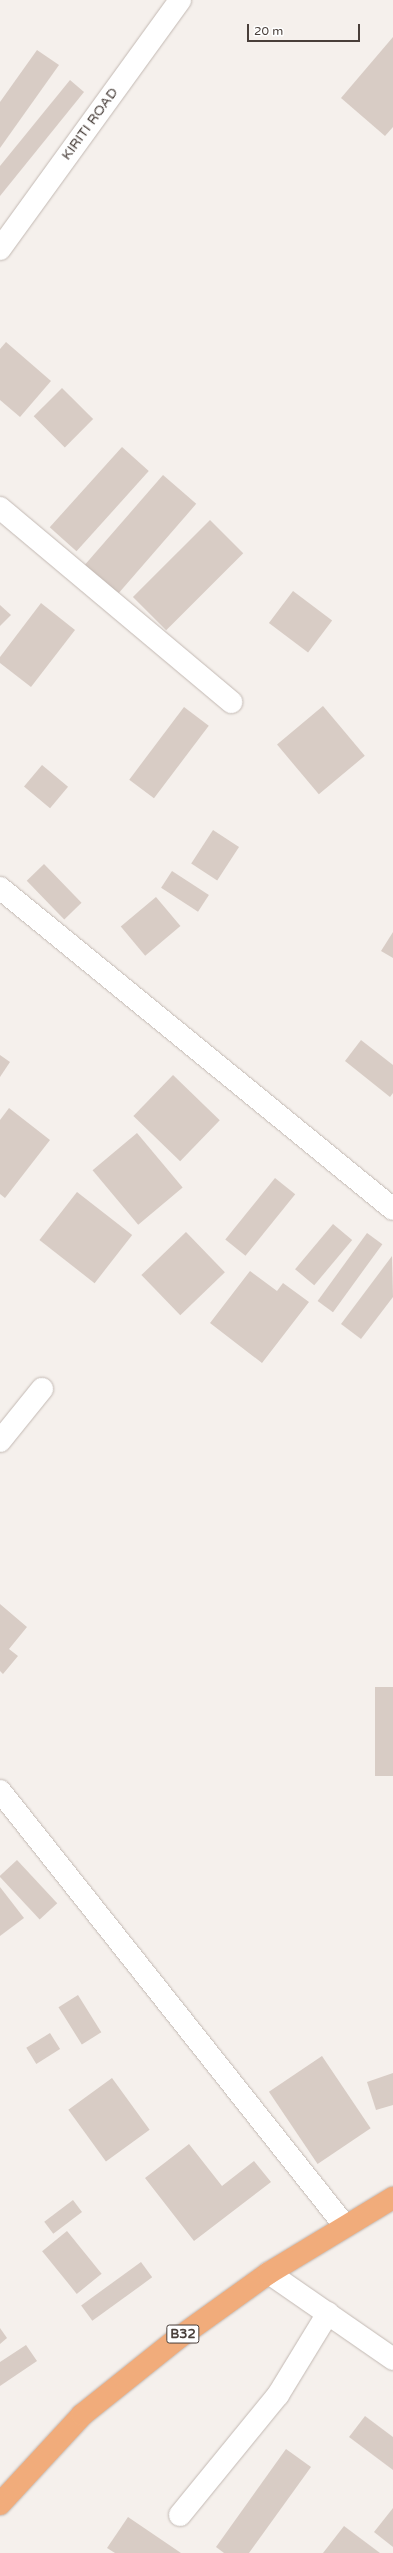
<!DOCTYPE html>
<style>
body{margin:0}
#map{position:relative;width:393px;height:2553px;overflow:hidden;background:#f5f0ec;font-family:"Varela Round",sans-serif}
div>[style]{position:absolute}
.building>*{inset:0;background:#d8ccc5;transform-origin:0 0}
.roads{filter:drop-shadow(0 0 1px #c2b8b2) drop-shadow(0 0 1px #c2b8b2)}
.minor>*{height:22px;margin:-11px;padding:0 11px;transform-origin:11px;border-radius:11px;background:#fff}
.highway>*{height:22px;margin:-11px;padding:0 11px;transform-origin:11px;border-radius:11px;background:#f1ac7b}
span{translate:-50% -50%;white-space:nowrap;text-align:center;line-height:1.15;-webkit-text-stroke:3px #fff;paint-order:stroke}
.shield-label span{padding:1px 3px;background:#fff;border:1px solid;border-radius:3px;-webkit-text-stroke-width:0}
.shield-label{font-size:13px;color:#493f3a;font-weight:700}
.street-label{font-size:14px;color:#493f3a}
.scale{position:absolute;left:247px;top:24px;width:113px;height:18px;box-sizing:border-box;border:2px solid #493f3a;border-top:0;padding-left:5px;font-size:12px;line-height:14px;white-space:nowrap;color:#493f3a;-webkit-text-stroke:3px #fff;paint-order:stroke}
</style>
<div id="map">
<div class="building">
<div style="clip-path:polygon(393px 37px,393px 127px,385px 136px,341px 98px)"></div>
<div style="clip-path:polygon(37px 50px,59px 65px,0 148px,0 102px)"></div>
<div style="clip-path:polygon(70px 80px,84px 92px,0 196px,0 166px)"></div>
<div style="clip-path:polygon(6px 342px,51px 381px,20px 417px,0 400px,0 349px)"></div>
<div style="left:62px;top:388px;width:44px;height:40px;rotate:45deg"></div>
<div style="left:122px;top:447px;width:36px;height:108px;rotate:42deg"></div>
<div style="left:163px;top:475px;width:44px;height:120px;rotate:41deg"></div>
<div style="left:210px;top:520px;width:47px;height:109px;rotate:45deg"></div>
<div style="left:293px;top:591px;width:49px;height:40px;rotate:37deg"></div>
<div style="clip-path:polygon(41px 603px,75px 630px,31px 687px,0 663px,0 657px)"></div>
<div style="clip-path:polygon(0 605px,11px 615px,0 626px)"></div>
<div style="left:323px;top:706px;width:65px;height:60px;rotate:50deg"></div>
<div style="left:184px;top:707px;width:31px;height:91px;rotate:37deg"></div>
<div style="left:42px;top:765px;width:34px;height:28px;rotate:40deg"></div>
<div style="left:213px;top:830px;width:31px;height:40px;rotate:33deg"></div>
<div style="left:44px;top:864px;width:54px;height:24px;rotate:46deg"></div>
<div style="left:172px;top:871px;width:44px;height:20px;rotate:33deg"></div>
<div style="left:156px;top:897px;width:38px;height:46px;rotate:50deg"></div>
<div style="clip-path:polygon(393px 932px,393px 958px,381px 951px)"></div>
<div style="clip-path:polygon(361px 1040px,393px 1065px,393px 1093px,390px 1097px,345px 1061px)"></div>
<div style="clip-path:polygon(0 1055px,10px 1062px,0 1077px)"></div>
<div style="left:173px;top:1075px;width:65px;height:57px;rotate:44deg"></div>
<div style="clip-path:polygon(9px 1108px,50px 1140px,5px 1198px,0 1194px,0 1120px)"></div>
<div style="left:137px;top:1133px;width:71px;height:58px;rotate:50deg"></div>
<div style="left:275px;top:1178px;width:26px;height:79px;rotate:39deg"></div>
<div style="left:77px;top:1192px;width:70px;height:61px;rotate:38deg"></div>
<div style="left:333px;top:1224px;width:25px;height:59px;rotate:40deg"></div>
<div style="left:186px;top:1232px;width:56px;height:62px;rotate:46deg"></div>
<div style="left:367px;top:1233px;width:19px;height:84px;rotate:36deg"></div>
<div style="clip-path:polygon(392px 1256px,393px 1297px,361px 1339px,341px 1324px)"></div>
<div style="clip-path:polygon(250px 1271px,277px 1291px,283px 1283px,309px 1302px,262px 1363px,210px 1323px)"></div>
<div style="clip-path:polygon(0 1604px,27px 1627px,9px 1649px,18px 1656px,3px 1674px,0 1671px)"></div>
<div style="left:375px;top:1687px;width:18px;height:89px"></div>
<div style="left:17px;top:1860px;width:59px;height:24px;rotate:47deg"></div>
<div style="clip-path:polygon(0 1887px,24px 1918px,0 1936px)"></div>
<div style="left:78px;top:1995px;width:44px;height:23px;rotate:58deg"></div>
<div style="left:50px;top:2033px;width:19px;height:28px;rotate:58deg"></div>
<div style="left:322px;top:2056px;width:87px;height:64px;rotate:56deg"></div>
<div style="clip-path:polygon(393px 2073px,393px 2105px,376px 2110px,367px 2082px)"></div>
<div style="left:112px;top:2078px;width:64px;height:54px;rotate:54deg"></div>
<div style="clip-path:polygon(189px 2144px,222px 2186px,254px 2161px,271px 2182px,194px 2241px,145px 2178px)"></div>
<div style="left:73px;top:2200px;width:15px;height:36px;rotate:53deg"></div>
<div style="left:67px;top:2231px;width:55px;height:32px;rotate:51deg"></div>
<div style="left:141px;top:2262px;width:19px;height:74px;rotate:54deg"></div>
<div style="clip-path:polygon(0 2328px,7px 2338px,0 2344px)"></div>
<div style="clip-path:polygon(26px 2345px,37px 2361px,0 2386px,0 2362px)"></div>
<div style="clip-path:polygon(365px 2416px,393px 2437px,393px 2470px,349px 2437px)"></div>
<div style="clip-path:polygon(286px 2449px,311px 2467px,249px 2553px,224px 2553px,216px 2547px)"></div>
<div style="clip-path:polygon(393px 2508px,393px 2547px,374px 2532px)"></div>
<div style="clip-path:polygon(128px 2517px,181px 2553px,115px 2553px,107px 2548px)"></div>
<div style="clip-path:polygon(344px 2526px,380px 2553px,323px 2553px)"></div>
</div>
<div class="roads">
<div class="minor">
<div style="left:0;top:249px;width:307px;rotate:-54.1deg"></div>
<div style="left:0;top:508px;width:302px;rotate:40deg"></div>
<div style="left:0;top:888px;width:507px;rotate:39.24deg"></div>
<div style="left:0;top:1441px;width:67px;rotate:-51.1deg"></div>
<div style="left:0;top:1791px;width:555px;rotate:51.58deg"></div>
<div style="left:269px;top:2273px;width:151px;rotate:34.7deg"></div>
<div style="left:180px;top:2515px;width:155px;rotate:-50.8deg"></div>
<div style="left:278px;top:2395px;width:96px;rotate:-58.6deg"></div>
</div>
<div class="highway">
<div style="left:0;top:2504px;width:121px;rotate:-47.3deg"></div>
<div style="left:82px;top:2415px;width:122px;rotate:-38.7deg"></div>
<div style="left:177px;top:2339px;width:113px;rotate:-35.7deg"></div>
<div style="left:269px;top:2273px;width:145px;rotate:-31.2deg"></div>
</div>
</div>
<div class="shield-label">
<span style="left:183px;top:2334px">B32</span>
</div>
<div class="street-label">
<span style="left:90px;top:124px;rotate:-54deg">KIRITI ROAD</span>
</div>
<div class="scale">20 m</div>
</div>
